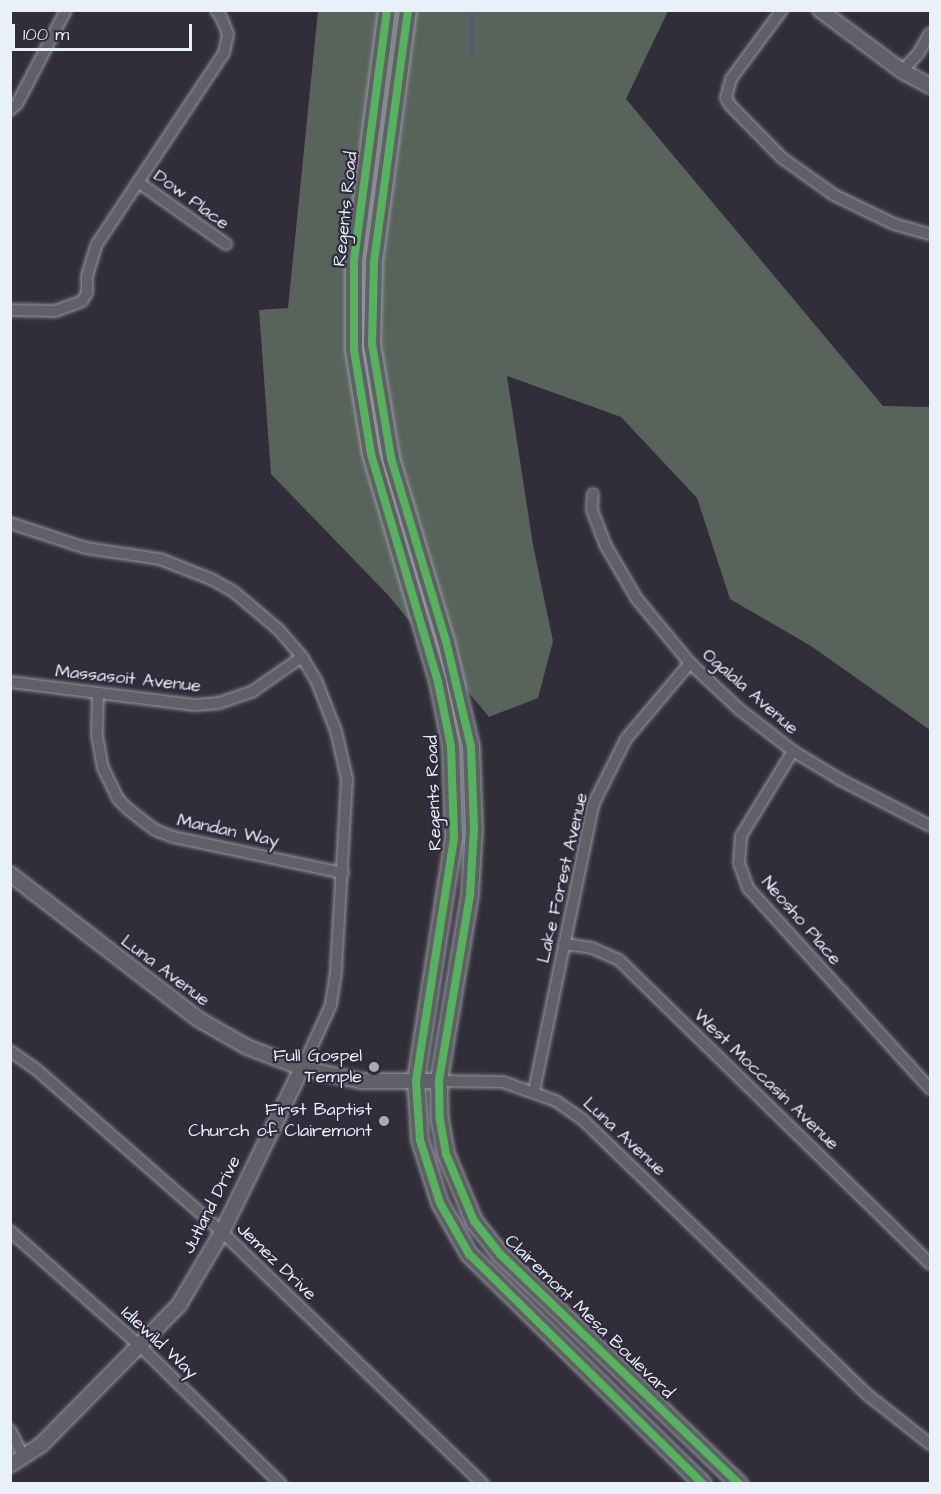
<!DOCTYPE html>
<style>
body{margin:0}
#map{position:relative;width:941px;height:1494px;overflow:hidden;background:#312e39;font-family:"Architects Daughter",sans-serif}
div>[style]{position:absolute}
.green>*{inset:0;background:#58635c}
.stream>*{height:4px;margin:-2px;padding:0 2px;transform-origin:2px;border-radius:2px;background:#4a5f71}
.roads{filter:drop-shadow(0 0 2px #98999f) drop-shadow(0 0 2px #98999f)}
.minor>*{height:10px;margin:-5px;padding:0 5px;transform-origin:5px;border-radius:5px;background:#606067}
.tertiary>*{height:14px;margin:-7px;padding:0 7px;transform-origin:7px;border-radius:7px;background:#606067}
.secondary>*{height:16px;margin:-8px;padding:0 8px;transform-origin:8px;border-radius:8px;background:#606067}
.cycleway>*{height:8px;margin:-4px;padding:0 4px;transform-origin:4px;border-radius:4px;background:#56b35d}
.dots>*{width:16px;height:16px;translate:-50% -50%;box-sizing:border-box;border:3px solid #2f2a3d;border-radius:50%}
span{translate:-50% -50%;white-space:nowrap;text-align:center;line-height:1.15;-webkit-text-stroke:4.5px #2f2a3d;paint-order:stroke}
.street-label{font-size:18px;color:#e8f1f8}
.poi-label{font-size:18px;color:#e8f1f8}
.right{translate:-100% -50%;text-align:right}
.frame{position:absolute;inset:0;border:12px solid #e8f1f8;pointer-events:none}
.scale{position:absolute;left:12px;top:24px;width:180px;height:27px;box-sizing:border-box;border:3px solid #e8f1f8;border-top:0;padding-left:8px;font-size:18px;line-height:21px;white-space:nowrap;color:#e8f1f8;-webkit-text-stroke:4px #2f2a3d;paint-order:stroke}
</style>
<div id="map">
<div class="green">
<div style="clip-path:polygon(318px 11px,668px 11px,626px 99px,883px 406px,930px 407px,930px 730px,811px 646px,730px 599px,697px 498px,621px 417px,507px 376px,533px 545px,553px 641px,538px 698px,489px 717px,388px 595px,271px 474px,259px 310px,288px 308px)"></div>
</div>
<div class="stream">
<div style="left:472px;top:53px;width:43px;rotate:-90deg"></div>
</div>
<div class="roads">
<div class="minor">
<div style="left:782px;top:10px;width:86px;rotate:126.5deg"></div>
<div style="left:731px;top:79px;width:20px;rotate:105deg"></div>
<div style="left:726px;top:98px;width:8px;rotate:60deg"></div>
<div style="left:730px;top:105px;width:74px;rotate:45.5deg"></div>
<div style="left:782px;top:158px;width:64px;rotate:35.4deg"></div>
<div style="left:834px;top:195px;width:67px;rotate:25.8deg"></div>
<div style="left:894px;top:224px;width:37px;rotate:16deg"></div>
<div style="left:902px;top:71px;width:23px;rotate:-47deg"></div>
<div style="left:918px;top:54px;width:24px;rotate:-60deg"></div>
<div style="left:10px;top:110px;width:9px;rotate:-41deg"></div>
<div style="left:17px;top:104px;width:106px;rotate:-62.5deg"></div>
<div style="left:138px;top:182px;width:108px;rotate:35.2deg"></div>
<div style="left:10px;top:310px;width:45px;rotate:1.3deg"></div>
<div style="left:55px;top:311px;width:29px;rotate:-20deg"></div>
<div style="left:82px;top:301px;width:9px;rotate:-58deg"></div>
<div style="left:87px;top:293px;width:17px;rotate:-90deg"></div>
<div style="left:87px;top:276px;width:34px;rotate:-73deg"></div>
<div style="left:97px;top:244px;width:229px;rotate:-56.4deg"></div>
<div style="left:224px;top:53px;width:19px;rotate:-78deg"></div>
<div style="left:228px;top:34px;width:18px;rotate:-112deg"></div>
<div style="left:221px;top:17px;width:9px;rotate:-126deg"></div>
<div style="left:593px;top:494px;width:16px;rotate:94deg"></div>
<div style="left:592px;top:510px;width:39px;rotate:69deg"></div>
<div style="left:606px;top:546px;width:61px;rotate:59.7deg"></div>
<div style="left:637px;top:599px;width:83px;rotate:50.4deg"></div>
<div style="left:690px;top:663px;width:67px;rotate:43.2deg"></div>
<div style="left:739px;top:709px;width:68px;rotate:37.9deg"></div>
<div style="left:793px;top:751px;width:54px;rotate:31.3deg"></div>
<div style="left:839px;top:779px;width:102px;rotate:27.3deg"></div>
<div style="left:10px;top:523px;width:80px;rotate:18.2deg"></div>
<div style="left:86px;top:548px;width:75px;rotate:8.5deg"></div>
<div style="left:160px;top:559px;width:55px;rotate:21.4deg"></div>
<div style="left:211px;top:579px;width:26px;rotate:29deg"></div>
<div style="left:234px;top:592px;width:57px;rotate:40.1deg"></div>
<div style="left:278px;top:629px;width:37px;rotate:49deg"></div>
<div style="left:302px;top:657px;width:27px;rotate:59deg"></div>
<div style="left:316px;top:680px;width:55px;rotate:68.6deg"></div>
<div style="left:336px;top:731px;width:49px;rotate:77.1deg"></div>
<div style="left:347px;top:779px;width:193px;rotate:93.3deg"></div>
<div style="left:336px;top:972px;width:33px;rotate:99deg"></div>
<div style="left:331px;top:1005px;width:69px;rotate:114.7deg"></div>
<div style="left:10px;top:682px;width:186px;rotate:7.1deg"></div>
<div style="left:195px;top:705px;width:24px;rotate:-5deg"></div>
<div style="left:219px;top:703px;width:36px;rotate:-19deg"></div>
<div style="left:253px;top:691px;width:60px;rotate:-34.8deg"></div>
<div style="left:98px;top:693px;width:42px;rotate:91.4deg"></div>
<div style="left:97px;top:735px;width:34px;rotate:80deg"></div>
<div style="left:103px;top:768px;width:34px;rotate:64deg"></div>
<div style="left:118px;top:799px;width:14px;rotate:45deg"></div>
<div style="left:128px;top:809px;width:34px;rotate:38deg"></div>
<div style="left:155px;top:830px;width:19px;rotate:21deg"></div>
<div style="left:173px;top:837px;width:174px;rotate:12deg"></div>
<div style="left:793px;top:751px;width:100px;rotate:121.5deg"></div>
<div style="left:741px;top:836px;width:27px;rotate:94deg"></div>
<div style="left:739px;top:863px;width:27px;rotate:70deg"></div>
<div style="left:748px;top:888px;width:271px;rotate:47.8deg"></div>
<div style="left:564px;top:944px;width:28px;rotate:8deg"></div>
<div style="left:592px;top:948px;width:30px;rotate:24deg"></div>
<div style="left:619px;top:960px;width:435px;rotate:44.3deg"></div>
<div style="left:10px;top:1051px;width:33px;rotate:35deg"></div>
<div style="left:37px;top:1070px;width:246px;rotate:41.2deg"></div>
<div style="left:222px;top:1232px;width:363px;rotate:44deg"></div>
<div style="left:439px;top:1081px;width:64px;rotate:0.9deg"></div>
<div style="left:503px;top:1082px;width:56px;rotate:19.7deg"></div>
<div style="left:556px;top:1101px;width:33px;rotate:35deg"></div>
<div style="left:583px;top:1120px;width:397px;rotate:44deg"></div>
<div style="left:869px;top:1396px;width:78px;rotate:38.2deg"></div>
<div style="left:534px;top:1091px;width:292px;rotate:-78.3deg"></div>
<div style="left:593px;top:805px;width:74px;rotate:-63.4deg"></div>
<div style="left:626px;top:739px;width:99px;rotate:-49.9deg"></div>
<div style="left:10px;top:1231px;width:174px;rotate:41.5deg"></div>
<div style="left:140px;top:1346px;width:197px;rotate:44.4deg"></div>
<div style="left:10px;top:1430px;width:30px;rotate:63deg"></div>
</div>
<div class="tertiary">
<div style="left:820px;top:10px;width:102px;rotate:36.6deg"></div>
<div style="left:902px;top:71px;width:32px;rotate:28deg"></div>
<div style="left:10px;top:874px;width:237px;rotate:37.6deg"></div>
<div style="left:198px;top:1019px;width:56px;rotate:29.7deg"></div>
<div style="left:247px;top:1047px;width:59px;rotate:20.9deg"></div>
<div style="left:302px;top:1068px;width:60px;rotate:12.4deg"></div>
<div style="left:361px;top:1081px;width:78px"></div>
<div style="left:10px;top:1465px;width:38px;rotate:-33deg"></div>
<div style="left:42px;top:1444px;width:195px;rotate:-45.4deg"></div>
<div style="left:179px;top:1305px;width:85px;rotate:-59.5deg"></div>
<div style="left:222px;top:1232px;width:182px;rotate:-64deg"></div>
</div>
<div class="secondary">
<div style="left:387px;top:10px;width:254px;rotate:97.5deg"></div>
<div style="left:354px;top:262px;width:88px;rotate:90deg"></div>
<div style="left:354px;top:350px;width:105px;rotate:80.7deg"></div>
<div style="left:371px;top:454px;width:238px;rotate:73.6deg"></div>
<div style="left:438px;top:682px;width:65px;rotate:78.5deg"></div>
<div style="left:451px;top:746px;width:92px;rotate:88.1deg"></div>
<div style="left:454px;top:838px;width:246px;rotate:98.9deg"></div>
<div style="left:416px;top:1081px;width:59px;rotate:86.1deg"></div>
<div style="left:420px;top:1140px;width:66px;rotate:72.4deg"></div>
<div style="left:440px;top:1203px;width:59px;rotate:60.4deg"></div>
<div style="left:469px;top:1254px;width:328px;rotate:44.5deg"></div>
<div style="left:408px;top:10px;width:255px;rotate:97.7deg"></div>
<div style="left:374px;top:263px;width:81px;rotate:91.4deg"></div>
<div style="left:372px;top:344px;width:116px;rotate:80.5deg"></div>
<div style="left:391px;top:458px;width:191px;rotate:73.3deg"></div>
<div style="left:446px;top:641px;width:109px;rotate:76.7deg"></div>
<div style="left:471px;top:747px;width:82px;rotate:87.9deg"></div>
<div style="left:474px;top:829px;width:66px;rotate:93.5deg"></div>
<div style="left:470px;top:895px;width:189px;rotate:99.5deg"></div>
<div style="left:439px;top:1081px;width:39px;rotate:89deg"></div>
<div style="left:440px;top:1120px;width:35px;rotate:80deg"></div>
<div style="left:446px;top:1154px;width:73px;rotate:67.3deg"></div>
<div style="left:474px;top:1221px;width:42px;rotate:51.8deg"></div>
<div style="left:500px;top:1254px;width:332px;rotate:43.9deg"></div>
</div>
</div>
<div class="cycleway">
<div style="left:387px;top:10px;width:254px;rotate:97.5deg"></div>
<div style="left:354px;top:262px;width:88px;rotate:90deg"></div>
<div style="left:354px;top:350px;width:105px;rotate:80.7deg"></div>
<div style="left:371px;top:454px;width:238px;rotate:73.6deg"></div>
<div style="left:438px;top:682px;width:65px;rotate:78.5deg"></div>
<div style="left:451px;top:746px;width:92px;rotate:88.1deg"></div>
<div style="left:454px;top:838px;width:246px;rotate:98.9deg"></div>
<div style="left:416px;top:1081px;width:59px;rotate:86.1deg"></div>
<div style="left:420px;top:1140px;width:66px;rotate:72.4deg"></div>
<div style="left:440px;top:1203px;width:59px;rotate:60.4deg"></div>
<div style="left:469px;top:1254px;width:328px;rotate:44.5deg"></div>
<div style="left:408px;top:10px;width:255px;rotate:97.7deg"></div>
<div style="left:374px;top:263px;width:81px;rotate:91.4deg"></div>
<div style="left:372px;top:344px;width:116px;rotate:80.5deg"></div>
<div style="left:391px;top:458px;width:191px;rotate:73.3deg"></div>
<div style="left:446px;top:641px;width:109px;rotate:76.7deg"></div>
<div style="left:471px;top:747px;width:82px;rotate:87.9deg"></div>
<div style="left:474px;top:829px;width:66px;rotate:93.5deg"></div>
<div style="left:470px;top:895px;width:189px;rotate:99.5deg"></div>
<div style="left:439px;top:1081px;width:39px;rotate:89deg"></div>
<div style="left:440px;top:1120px;width:35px;rotate:80deg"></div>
<div style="left:446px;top:1154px;width:73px;rotate:67.3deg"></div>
<div style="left:474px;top:1221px;width:42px;rotate:51.8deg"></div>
<div style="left:500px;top:1254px;width:332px;rotate:43.9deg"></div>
</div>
<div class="dots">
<div style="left:374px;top:1067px;background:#a8adb5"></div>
<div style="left:384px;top:1121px;background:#a8adb5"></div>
</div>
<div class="street-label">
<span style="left:191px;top:200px;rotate:36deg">Dow Place</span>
<span style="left:346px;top:209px;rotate:-84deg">Regents Road</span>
<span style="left:128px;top:679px;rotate:6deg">Massasoit Avenue</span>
<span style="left:750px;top:692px;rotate:41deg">Ogalala Avenue</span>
<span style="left:434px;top:793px;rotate:-92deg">Regents Road</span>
<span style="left:228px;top:831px;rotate:12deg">Mandan Way</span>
<span style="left:563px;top:878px;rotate:-77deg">Lake Forest Avenue</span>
<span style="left:801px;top:921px;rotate:49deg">Neosho Place</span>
<span style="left:165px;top:971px;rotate:37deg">Luna Avenue</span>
<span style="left:766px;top:1080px;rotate:44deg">West Moccasin Avenue</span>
<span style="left:624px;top:1137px;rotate:43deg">Luna Avenue</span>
<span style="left:212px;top:1205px;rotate:-63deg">Jutland Drive</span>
<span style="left:276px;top:1262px;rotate:44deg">Jemez Drive</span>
<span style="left:589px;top:1317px;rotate:44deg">Clairemont Mesa Boulevard</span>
<span style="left:159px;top:1343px;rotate:43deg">Idlewild Way</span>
</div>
<div class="poi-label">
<span class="right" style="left:362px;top:1067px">Full Gospel<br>Temple</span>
<span class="right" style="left:372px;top:1121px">First Baptist<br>Church of Clairemont</span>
</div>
<div class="frame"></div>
<div class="scale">100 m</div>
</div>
